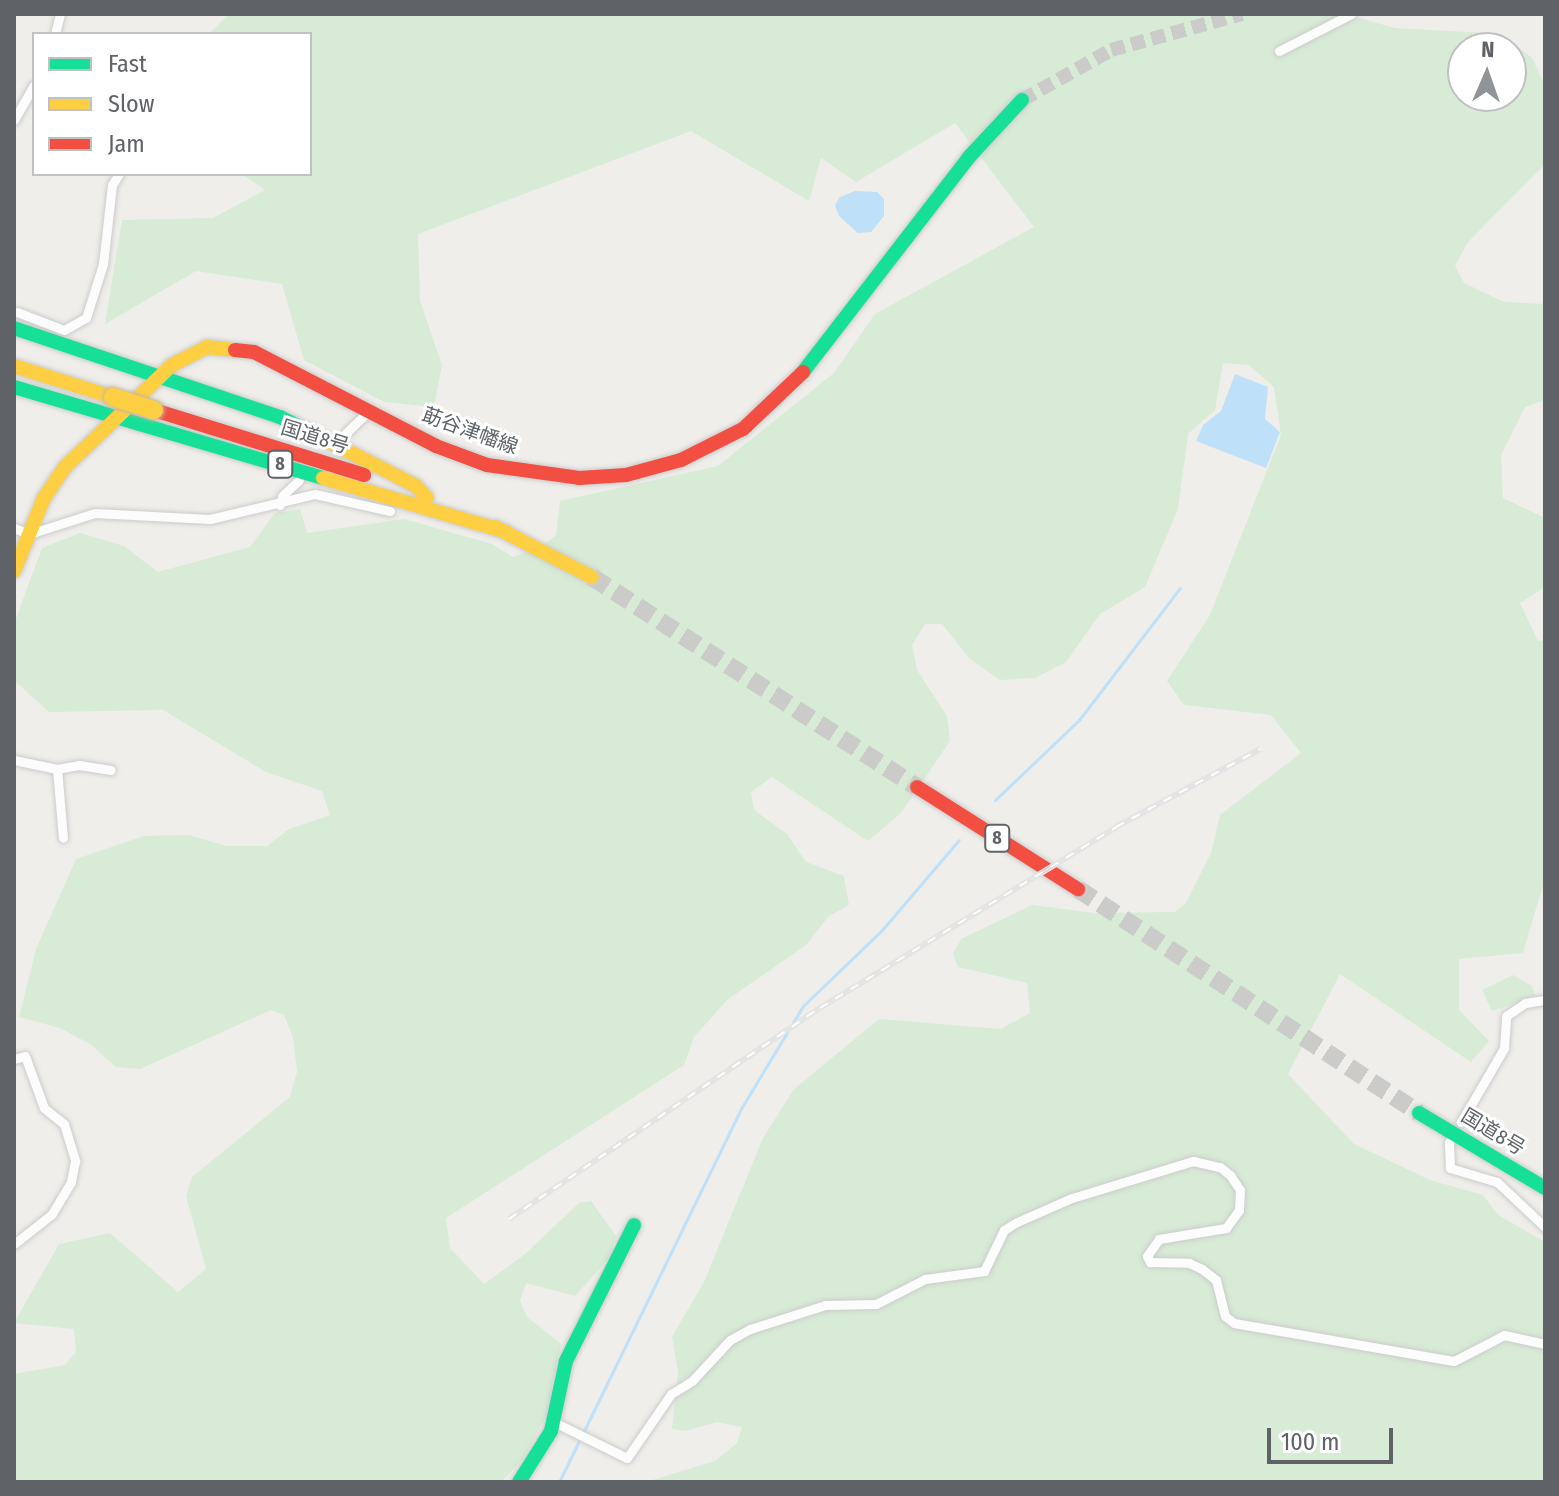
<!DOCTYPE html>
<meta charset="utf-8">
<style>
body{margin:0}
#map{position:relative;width:1559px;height:1496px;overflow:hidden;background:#efeeea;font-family:"Fira Sans Condensed","Noto Sans JP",sans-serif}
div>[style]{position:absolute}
.green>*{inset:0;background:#d8ebd6}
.water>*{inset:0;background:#bfe0f9}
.stream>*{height:3px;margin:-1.5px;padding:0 1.5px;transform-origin:1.5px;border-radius:1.5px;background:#bfe0f9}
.secondary-tunnel>*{height:14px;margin-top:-7px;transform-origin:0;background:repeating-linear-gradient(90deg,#cbcbca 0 14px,transparent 0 21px)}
.highway-tunnel>*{height:18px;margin-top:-9px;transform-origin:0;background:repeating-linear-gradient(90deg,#cbcbca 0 18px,transparent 0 27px)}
.roads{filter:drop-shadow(0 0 2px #cbcccc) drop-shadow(0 0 2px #cbcccc)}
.street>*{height:9px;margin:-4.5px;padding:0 4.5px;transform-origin:4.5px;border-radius:4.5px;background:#fdfcfc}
.fast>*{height:14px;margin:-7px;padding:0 7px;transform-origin:7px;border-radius:7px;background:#16e098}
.slow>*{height:14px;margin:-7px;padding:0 7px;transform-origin:7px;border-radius:7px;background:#ffcf43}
.jam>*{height:14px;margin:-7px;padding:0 7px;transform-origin:7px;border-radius:7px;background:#f24e42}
.rail>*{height:6px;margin-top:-3px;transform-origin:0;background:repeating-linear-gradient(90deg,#fff 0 9px,#e4e4e4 0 18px);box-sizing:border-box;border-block:2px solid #e4e4e4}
.bridges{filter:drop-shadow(0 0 2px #c8b996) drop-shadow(0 0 2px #c8b996)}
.slow-bridge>*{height:18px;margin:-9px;padding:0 9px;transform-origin:9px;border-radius:9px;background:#ffcf43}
span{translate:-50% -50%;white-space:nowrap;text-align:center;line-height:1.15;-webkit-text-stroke:6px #fff;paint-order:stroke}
.shield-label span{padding:2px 6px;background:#fff;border:2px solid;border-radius:6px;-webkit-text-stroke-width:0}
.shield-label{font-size:18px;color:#5f6368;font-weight:700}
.street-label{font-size:20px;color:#5f6368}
.frame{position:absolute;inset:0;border:16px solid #5f6368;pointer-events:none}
.legend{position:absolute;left:32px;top:32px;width:280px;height:144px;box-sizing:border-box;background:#fff;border:2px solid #bfc1c3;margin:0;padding:10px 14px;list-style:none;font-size:24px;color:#5f6368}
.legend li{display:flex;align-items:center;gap:16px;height:40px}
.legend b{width:40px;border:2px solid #bfc1c3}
.north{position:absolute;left:1447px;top:32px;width:80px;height:80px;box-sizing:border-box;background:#fff;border:2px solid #bfc1c3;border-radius:50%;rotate:2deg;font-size:22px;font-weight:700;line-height:32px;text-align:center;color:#5f6368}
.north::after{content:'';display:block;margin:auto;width:28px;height:36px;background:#919496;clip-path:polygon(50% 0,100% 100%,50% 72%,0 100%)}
.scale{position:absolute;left:1267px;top:1428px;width:126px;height:36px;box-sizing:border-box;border:4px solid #5f6368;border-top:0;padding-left:10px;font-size:24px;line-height:28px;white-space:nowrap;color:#5f6368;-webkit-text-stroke:6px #fff;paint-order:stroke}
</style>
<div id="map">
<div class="green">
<div style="clip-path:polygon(evenodd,229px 14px,1345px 14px,1395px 28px,1502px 34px,1532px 58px,1545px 86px,1545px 164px,1468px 242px,1455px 266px,1464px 283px,1504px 302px,1545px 304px,1545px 400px,1525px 407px,1501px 455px,1503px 498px,1545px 518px,1545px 587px,1520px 603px,1538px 641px,1545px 640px,1545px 878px,1523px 953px,1459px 959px,1459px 1010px,1489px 1041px,1471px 1062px,1340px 974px,1288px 1074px,1354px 1144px,1430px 1180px,1483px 1195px,1498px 1215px,1545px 1242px,1545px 1482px,646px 1482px,715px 1461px,737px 1443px,742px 1427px,717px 1422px,686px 1431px,672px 1429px,678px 1372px,672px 1337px,704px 1282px,763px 1138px,794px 1089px,879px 1019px,1001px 1029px,1030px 1013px,1027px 983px,958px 967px,953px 954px,961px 939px,1032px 905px,1095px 913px,1175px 912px,1186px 903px,1211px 853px,1220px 815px,1301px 753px,1271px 715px,1184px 705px,1167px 681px,1210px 615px,1281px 435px,1274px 387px,1249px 365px,1223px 363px,1215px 410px,1188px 434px,1178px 509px,1145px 587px,1100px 614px,1066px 662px,1035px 678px,1000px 680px,970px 659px,942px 624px,925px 624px,912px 645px,917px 670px,947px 716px,950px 741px,901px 813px,868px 841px,772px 777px,751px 792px,754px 810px,787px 834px,806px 862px,844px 876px,849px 905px,829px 916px,806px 945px,727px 1000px,694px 1037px,684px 1065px,446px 1218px,450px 1248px,484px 1284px,524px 1255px,579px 1203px,591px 1201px,616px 1236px,610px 1257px,575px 1296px,526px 1283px,520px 1301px,527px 1317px,561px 1344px,546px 1416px,523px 1459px,501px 1482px,14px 1482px,14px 1374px,65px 1365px,76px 1352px,74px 1329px,14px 1323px,59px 1244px,110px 1233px,178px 1292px,206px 1269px,186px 1196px,192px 1177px,290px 1097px,297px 1072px,293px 1037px,284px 1015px,271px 1010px,140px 1069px,116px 1067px,90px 1044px,60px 1028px,19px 1017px,36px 949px,76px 859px,144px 836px,189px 835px,226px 846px,267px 846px,289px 829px,330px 815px,322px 791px,266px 772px,163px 710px,49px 712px,16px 682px,14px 624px,42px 548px,80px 533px,124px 546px,158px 572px,250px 547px,275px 513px,300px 509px,307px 533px,404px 519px,492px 544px,513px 557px,540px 548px,556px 535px,560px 501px,718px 466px,834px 373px,875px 314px,1034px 227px,955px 123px,856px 182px,821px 158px,809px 201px,691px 131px,418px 234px,420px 301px,442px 365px,434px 407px,384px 402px,304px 360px,282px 284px,196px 271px,105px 324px,122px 220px,213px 218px,265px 190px,242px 174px,310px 174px,310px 34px,209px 34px,229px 14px,1463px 48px,1511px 48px,1511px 96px,1463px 96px,1463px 48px)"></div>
<div style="clip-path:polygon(1513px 975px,1532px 986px,1535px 996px,1492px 1011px,1482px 990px)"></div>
</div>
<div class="water">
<div style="clip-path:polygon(855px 191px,877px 192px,884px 199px,884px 216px,871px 232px,858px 233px,839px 216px,835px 205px,840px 197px)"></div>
<div style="clip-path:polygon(1235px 374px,1268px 387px,1265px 419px,1280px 432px,1266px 468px,1196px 441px,1203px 425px,1221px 411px)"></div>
</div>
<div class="stream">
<div style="left:995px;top:800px;width:116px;rotate:-43.6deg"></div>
<div style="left:1079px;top:720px;width:166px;rotate:-52.6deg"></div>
<div style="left:559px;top:1482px;width:417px;rotate:-64deg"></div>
<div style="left:742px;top:1107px;width:118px;rotate:-58.9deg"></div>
<div style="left:803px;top:1006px;width:110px;rotate:-43.9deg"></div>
<div style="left:882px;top:930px;width:118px;rotate:-49.5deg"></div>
</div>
<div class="secondary-tunnel">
<div style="left:1022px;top:100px;width:102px;rotate:-29.3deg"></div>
<div style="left:1111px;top:50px;width:136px;rotate:-15.4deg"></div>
</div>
<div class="highway-tunnel">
<div style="left:592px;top:577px;width:387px;rotate:32.9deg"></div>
<div style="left:1078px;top:889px;width:408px;rotate:33.3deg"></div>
</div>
<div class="roads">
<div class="street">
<div style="left:55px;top:34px;width:21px;rotate:-76deg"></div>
<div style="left:1279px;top:51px;width:81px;rotate:-27.2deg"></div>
<div style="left:14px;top:120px;width:40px;rotate:-60.3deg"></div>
<div style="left:17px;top:312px;width:50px;rotate:21deg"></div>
<div style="left:64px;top:330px;width:25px;rotate:-29deg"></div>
<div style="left:86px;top:318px;width:57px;rotate:-72.5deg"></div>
<div style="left:103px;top:264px;width:80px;rotate:-83.5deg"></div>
<div style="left:112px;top:185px;width:13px;rotate:-58deg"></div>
<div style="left:346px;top:433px;width:32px;rotate:-44deg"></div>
<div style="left:280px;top:505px;width:9px;rotate:-77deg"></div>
<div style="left:282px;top:496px;width:23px;rotate:-43deg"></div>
<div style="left:14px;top:528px;width:16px;rotate:22deg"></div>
<div style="left:29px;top:534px;width:69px;rotate:-17.7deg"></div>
<div style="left:95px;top:513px;width:115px;rotate:3deg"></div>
<div style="left:210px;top:519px;width:108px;rotate:-13.4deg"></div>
<div style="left:315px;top:494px;width:77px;rotate:12.8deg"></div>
<div style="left:14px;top:760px;width:44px;rotate:11.8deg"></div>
<div style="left:57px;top:769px;width:69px;rotate:85deg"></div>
<div style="left:57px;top:769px;width:22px;rotate:-10deg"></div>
<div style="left:79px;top:765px;width:32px;rotate:9deg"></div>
<div style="left:14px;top:1059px;width:11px;rotate:-15deg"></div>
<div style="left:25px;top:1056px;width:55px;rotate:69.9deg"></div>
<div style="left:44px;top:1108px;width:26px;rotate:39deg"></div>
<div style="left:64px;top:1124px;width:39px;rotate:73deg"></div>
<div style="left:75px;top:1161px;width:21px;rotate:101deg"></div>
<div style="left:71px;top:1182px;width:37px;rotate:121deg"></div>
<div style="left:52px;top:1214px;width:48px;rotate:141.7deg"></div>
<div style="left:1461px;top:1122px;width:86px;rotate:-59.8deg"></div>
<div style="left:1504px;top:1048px;width:32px;rotate:-86deg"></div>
<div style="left:1506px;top:1016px;width:23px;rotate:-34deg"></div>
<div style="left:1525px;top:1003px;width:20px;rotate:-9deg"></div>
<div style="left:1449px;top:1142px;width:26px;rotate:88deg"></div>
<div style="left:1450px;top:1168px;width:49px;rotate:16.6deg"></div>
<div style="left:1497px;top:1182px;width:66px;rotate:43.2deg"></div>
<div style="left:554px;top:1422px;width:81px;rotate:26.3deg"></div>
<div style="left:627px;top:1458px;width:78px;rotate:-55.5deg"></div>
<div style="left:671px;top:1394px;width:25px;rotate:-32deg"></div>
<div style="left:692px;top:1381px;width:56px;rotate:-47.2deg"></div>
<div style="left:730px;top:1340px;width:23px;rotate:-29deg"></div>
<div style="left:750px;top:1329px;width:79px;rotate:-17.7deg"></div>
<div style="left:825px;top:1305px;width:51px;rotate:-1.1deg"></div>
<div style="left:876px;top:1304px;width:55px;rotate:-27deg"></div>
<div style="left:925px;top:1279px;width:60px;rotate:-7.7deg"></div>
<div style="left:984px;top:1271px;width:46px;rotate:-64deg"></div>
<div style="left:1004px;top:1230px;width:15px;rotate:-32deg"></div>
<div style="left:1017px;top:1222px;width:60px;rotate:-23.6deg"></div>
<div style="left:1072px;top:1198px;width:127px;rotate:-17deg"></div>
<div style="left:1193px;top:1161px;width:28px;rotate:13deg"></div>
<div style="left:1220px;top:1167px;width:13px;rotate:39deg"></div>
<div style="left:1230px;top:1175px;width:18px;rotate:56deg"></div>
<div style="left:1240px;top:1190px;width:20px;rotate:93deg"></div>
<div style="left:1239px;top:1210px;width:22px;rotate:126deg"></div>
<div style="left:1226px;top:1228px;width:68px;rotate:170.7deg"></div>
<div style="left:1159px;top:1239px;width:21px;rotate:125deg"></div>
<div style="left:1147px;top:1256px;width:7px;rotate:63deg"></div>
<div style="left:1150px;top:1262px;width:39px;rotate:1deg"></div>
<div style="left:1189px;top:1263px;width:14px;rotate:25deg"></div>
<div style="left:1202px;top:1269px;width:18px;rotate:38deg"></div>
<div style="left:1216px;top:1280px;width:37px;rotate:76deg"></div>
<div style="left:1225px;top:1316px;width:11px;rotate:38deg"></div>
<div style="left:1234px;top:1323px;width:223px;rotate:9.8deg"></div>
<div style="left:1454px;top:1361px;width:56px;rotate:-27.5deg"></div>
<div style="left:1504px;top:1335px;width:42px;rotate:12.4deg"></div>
</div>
<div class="fast">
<div style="left:14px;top:328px;width:280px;rotate:18.5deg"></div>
<div style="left:280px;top:417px;width:54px;rotate:26.6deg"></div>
<div style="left:803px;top:372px;width:272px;rotate:-52.3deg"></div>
<div style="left:969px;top:157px;width:78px;rotate:-47.1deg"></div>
<div style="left:14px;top:387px;width:322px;rotate:16.4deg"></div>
<div style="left:1419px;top:1113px;width:147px;rotate:30.8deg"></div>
<div style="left:519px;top:1482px;width:60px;rotate:-57.9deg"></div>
<div style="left:551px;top:1431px;width:72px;rotate:-77.9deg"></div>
<div style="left:566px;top:1361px;width:152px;rotate:-63.4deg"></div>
</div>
<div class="slow">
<div style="left:14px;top:366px;width:104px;rotate:17.4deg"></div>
<div style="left:328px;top:441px;width:99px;rotate:27.1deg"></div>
<div style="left:416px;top:486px;width:16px;rotate:47deg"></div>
<div style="left:323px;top:478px;width:191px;rotate:16.4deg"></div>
<div style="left:495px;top:527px;width:109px;rotate:27.3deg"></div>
<div style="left:14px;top:571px;width:79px;rotate:-67.7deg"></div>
<div style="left:44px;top:498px;width:37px;rotate:-56deg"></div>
<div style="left:65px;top:467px;width:148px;rotate:-43.6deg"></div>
<div style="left:172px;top:365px;width:39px;rotate:-27deg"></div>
<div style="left:207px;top:347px;width:28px;rotate:6deg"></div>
</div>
<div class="jam">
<div style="left:235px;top:350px;width:19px;rotate:6deg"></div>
<div style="left:254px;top:352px;width:205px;rotate:27.3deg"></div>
<div style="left:436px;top:446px;width:54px;rotate:20.4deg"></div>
<div style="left:487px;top:465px;width:93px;rotate:8deg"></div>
<div style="left:579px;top:478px;width:47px;rotate:-3.7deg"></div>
<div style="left:626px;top:475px;width:57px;rotate:-15.3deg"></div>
<div style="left:681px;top:460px;width:69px;rotate:-26.6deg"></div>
<div style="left:743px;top:429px;width:83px;rotate:-43.5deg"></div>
<div style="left:154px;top:410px;width:220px;rotate:17.2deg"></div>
<div style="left:917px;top:787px;width:191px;rotate:32.4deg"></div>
</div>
</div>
<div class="rail">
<div style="left:509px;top:1219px;width:376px;rotate:-34.2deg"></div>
<div style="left:820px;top:1008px;width:347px;rotate:-31.4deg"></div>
<div style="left:1116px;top:827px;width:164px;rotate:-28.4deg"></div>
</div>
<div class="bridges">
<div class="slow-bridge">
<div style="left:113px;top:397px;width:43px;rotate:17.6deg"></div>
</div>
</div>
<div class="shield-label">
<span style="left:280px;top:464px">8</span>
<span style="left:997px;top:838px">8</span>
</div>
<div class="street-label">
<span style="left:470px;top:431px;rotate:20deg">莇谷津幡線</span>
<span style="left:315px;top:437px;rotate:17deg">国道8号</span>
<span style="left:1493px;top:1132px;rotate:31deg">国道8号</span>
</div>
<div class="frame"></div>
<ul class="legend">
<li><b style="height:10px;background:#16e098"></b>Fast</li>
<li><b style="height:10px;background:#ffcf43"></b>Slow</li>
<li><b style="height:10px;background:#f24e42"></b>Jam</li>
</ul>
<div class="north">N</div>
<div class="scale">100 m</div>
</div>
